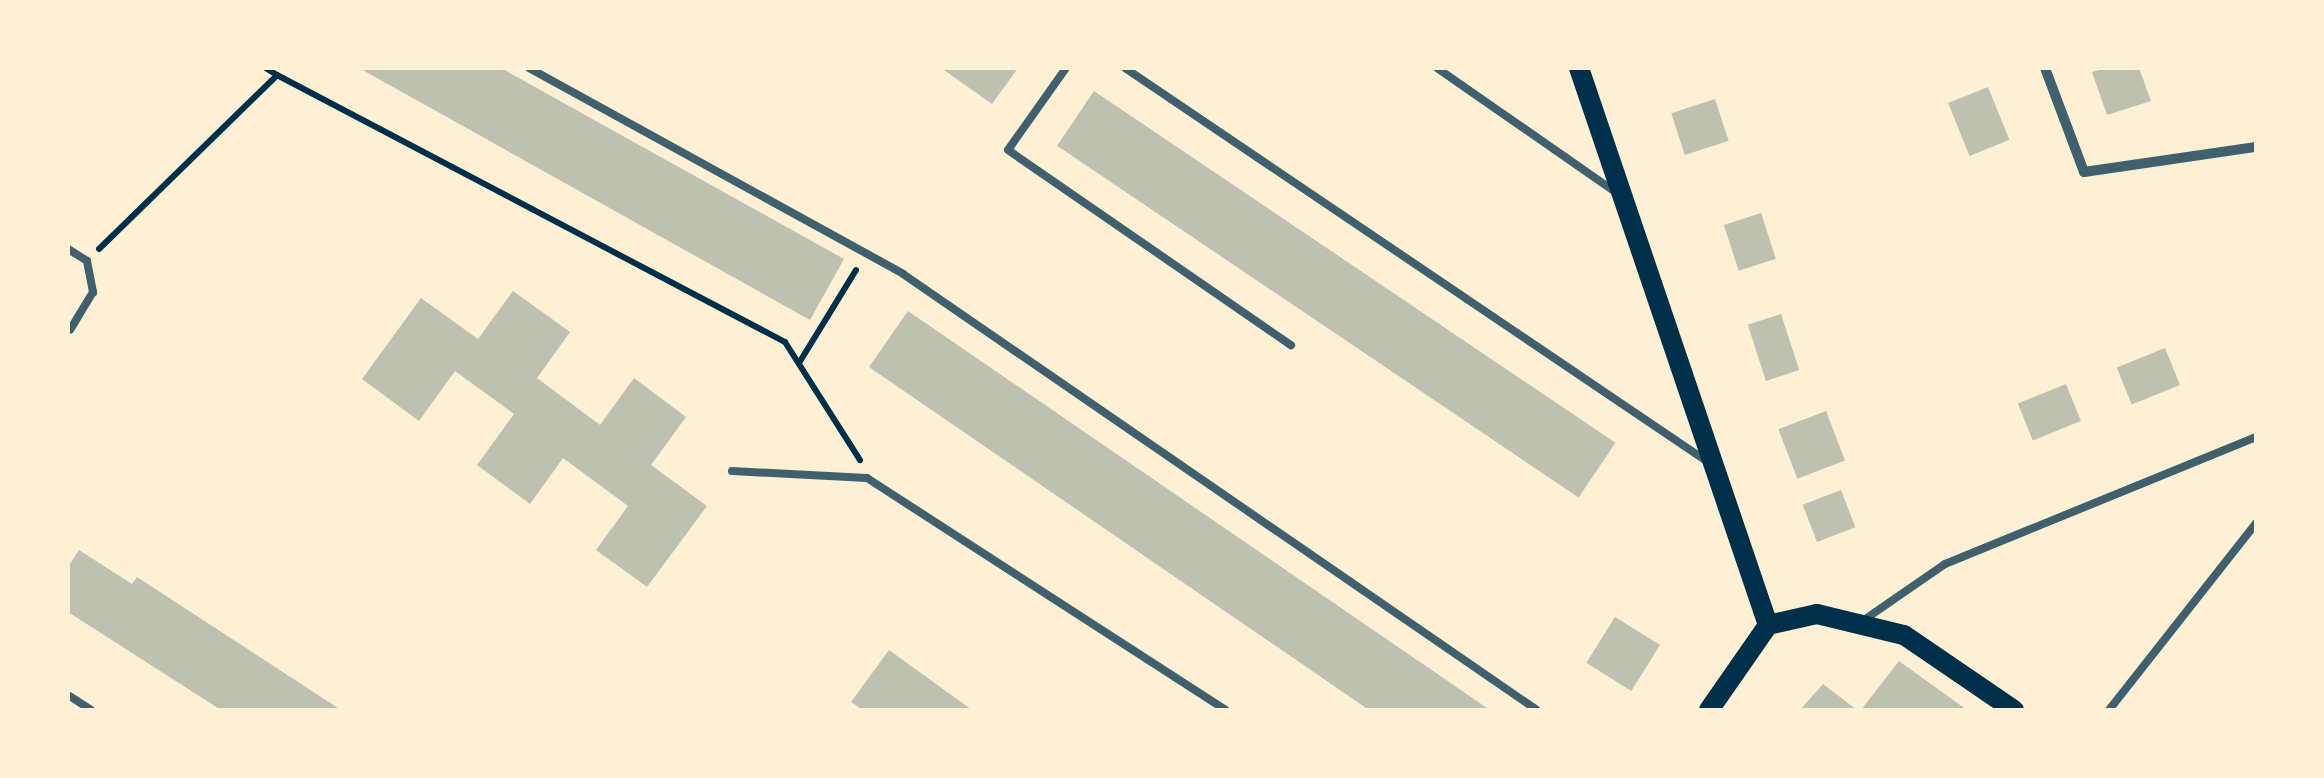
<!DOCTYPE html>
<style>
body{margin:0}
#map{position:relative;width:2324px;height:778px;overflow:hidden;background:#fdf0d5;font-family:"DejaVu Sans",sans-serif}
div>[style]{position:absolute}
.building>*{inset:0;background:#bec0b2;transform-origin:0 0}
.path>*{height:6px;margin:-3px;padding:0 3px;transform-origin:3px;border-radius:3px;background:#003049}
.service>*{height:8px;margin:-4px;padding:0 4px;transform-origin:4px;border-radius:4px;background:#3f606c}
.minor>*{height:10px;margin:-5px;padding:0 5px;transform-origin:5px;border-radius:5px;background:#3f606c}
.secondary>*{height:20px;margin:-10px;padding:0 10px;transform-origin:10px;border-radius:10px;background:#003049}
span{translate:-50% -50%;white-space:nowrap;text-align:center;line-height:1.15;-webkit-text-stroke:9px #fdf0d5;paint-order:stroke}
.frame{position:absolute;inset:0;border:70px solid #fdf0d5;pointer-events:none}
</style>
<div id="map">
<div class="building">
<div style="clip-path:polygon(359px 68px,501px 68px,844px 259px,810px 320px)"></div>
<div style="clip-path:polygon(941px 68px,1018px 68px,992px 104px)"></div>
<div style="clip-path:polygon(2107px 68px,2139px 68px,2151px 101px,2107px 115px,2092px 72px)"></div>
<div style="left:1988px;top:87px;width:57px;height:43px;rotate:68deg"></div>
<div style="left:1094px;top:91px;width:629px;height:66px;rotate:34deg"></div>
<div style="left:1715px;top:99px;width:44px;height:46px;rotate:72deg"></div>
<div style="left:1761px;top:213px;width:48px;height:39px;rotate:72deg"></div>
<div style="clip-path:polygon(513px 291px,570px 332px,537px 378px,600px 425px,634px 378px,686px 417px,651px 465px,707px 506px,647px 587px,596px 550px,628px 506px,563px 458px,530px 504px,477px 465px,514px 414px,455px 371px,419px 421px,362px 379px,421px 298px,478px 339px)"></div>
<div style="clip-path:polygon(908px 311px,1490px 710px,1369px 710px,869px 367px)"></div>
<div style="left:1781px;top:314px;width:59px;height:35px;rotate:72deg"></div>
<div style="left:2165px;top:348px;width:40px;height:52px;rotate:68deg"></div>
<div style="left:2066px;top:384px;width:40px;height:52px;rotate:68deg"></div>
<div style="left:1826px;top:411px;width:53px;height:51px;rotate:69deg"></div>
<div style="left:1841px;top:490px;width:40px;height:41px;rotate:69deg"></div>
<div style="clip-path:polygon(79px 550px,132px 584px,137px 577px,341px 710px,221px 710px,68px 612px,68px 567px)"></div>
<div style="left:1615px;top:617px;width:53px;height:54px;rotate:32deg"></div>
<div style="clip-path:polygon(889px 650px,972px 710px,863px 710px,851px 702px)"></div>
<div style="clip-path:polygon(1899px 661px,1967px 710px,1861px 710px)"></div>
<div style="clip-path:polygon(1823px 684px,1857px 710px,1800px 710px)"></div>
</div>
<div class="path">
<div style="left:277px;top:75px;width:574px;rotate:27.73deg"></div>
<div style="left:785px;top:342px;width:140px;rotate:57.6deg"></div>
<div style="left:99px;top:249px;width:249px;rotate:-44.3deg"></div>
<div style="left:277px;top:75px;width:13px;rotate:-148deg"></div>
<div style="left:799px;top:363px;width:109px;rotate:-58.5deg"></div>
</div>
<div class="service">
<div style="left:529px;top:68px;width:427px;rotate:28.8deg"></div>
<div style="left:903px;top:274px;width:769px;rotate:34.52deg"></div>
<div style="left:1066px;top:68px;width:100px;rotate:125.3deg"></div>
<div style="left:1008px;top:150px;width:344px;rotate:34.6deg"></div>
<div style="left:1125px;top:68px;width:700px;rotate:34.05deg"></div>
<div style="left:1437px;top:68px;width:219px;rotate:34.8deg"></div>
<div style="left:68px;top:249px;width:22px;rotate:32deg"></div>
<div style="left:87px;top:261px;width:32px;rotate:79deg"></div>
<div style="left:93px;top:292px;width:44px;rotate:121.2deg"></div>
<div style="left:732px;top:471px;width:135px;rotate:3deg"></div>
<div style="left:867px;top:478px;width:427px;rotate:32.9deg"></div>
<div style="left:1861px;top:622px;width:102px;rotate:-34.6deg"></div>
<div style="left:1945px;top:564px;width:336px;rotate:-22.2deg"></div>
<div style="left:68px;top:695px;width:27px;rotate:33deg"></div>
<div style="left:2109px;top:710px;width:238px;rotate:-51.8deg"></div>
</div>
<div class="minor">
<div style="left:2045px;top:68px;width:111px;rotate:69.4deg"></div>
<div style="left:2084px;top:172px;width:174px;rotate:-8.3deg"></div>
</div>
<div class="secondary">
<div style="left:1579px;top:68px;width:588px;rotate:71.26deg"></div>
<div style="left:1768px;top:625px;width:50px;rotate:-12.7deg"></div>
<div style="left:1817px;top:614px;width:89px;rotate:13.6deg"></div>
<div style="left:1904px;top:635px;width:133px;rotate:34.3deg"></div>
<div style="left:1709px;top:710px;width:103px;rotate:-55.2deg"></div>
</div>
<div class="frame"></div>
</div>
